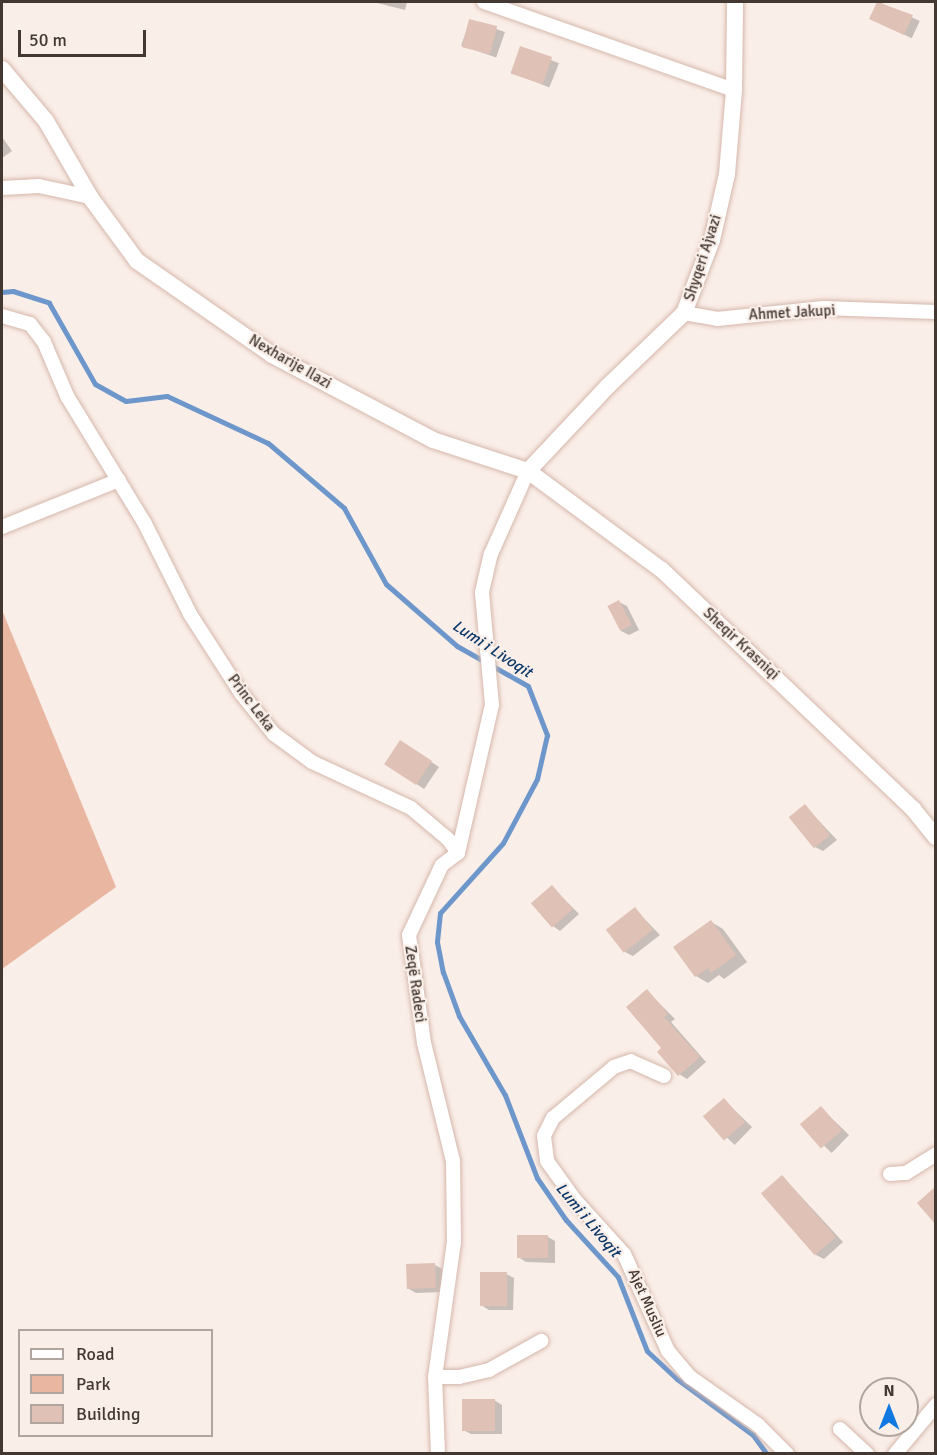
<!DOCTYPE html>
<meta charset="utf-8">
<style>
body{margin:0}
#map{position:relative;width:937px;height:1455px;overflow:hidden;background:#faeee8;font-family:Signika,sans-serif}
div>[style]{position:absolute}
.green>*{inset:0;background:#e9b6a1}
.shadow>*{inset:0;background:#0003;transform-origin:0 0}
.stream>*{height:5px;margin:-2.5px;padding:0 2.5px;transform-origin:2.5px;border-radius:2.5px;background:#6d97cb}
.building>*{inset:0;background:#e0c1b5;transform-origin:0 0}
.roads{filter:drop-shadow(0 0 2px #d5b7ab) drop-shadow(0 0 2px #d5b7ab)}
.minor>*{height:14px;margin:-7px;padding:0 7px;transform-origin:7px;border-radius:7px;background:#fff}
.tertiary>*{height:16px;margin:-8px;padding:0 8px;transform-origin:8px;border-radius:8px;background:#fff}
span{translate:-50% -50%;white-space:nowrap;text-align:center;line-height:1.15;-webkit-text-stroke:4.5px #faeee8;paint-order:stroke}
.street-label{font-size:15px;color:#443833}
.water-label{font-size:16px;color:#0d396a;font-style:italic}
.frame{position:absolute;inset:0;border:3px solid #443833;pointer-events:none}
.legend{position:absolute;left:18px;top:1329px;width:195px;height:108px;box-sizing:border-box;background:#faeee8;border:2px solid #b1a5a0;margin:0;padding:8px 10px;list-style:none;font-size:18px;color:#443833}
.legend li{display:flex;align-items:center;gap:12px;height:30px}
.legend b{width:30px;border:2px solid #b1a5a0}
.north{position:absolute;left:859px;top:1377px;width:60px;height:60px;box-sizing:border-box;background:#faeee8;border:2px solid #b1a5a0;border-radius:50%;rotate:0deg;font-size:16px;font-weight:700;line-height:24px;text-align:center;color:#443833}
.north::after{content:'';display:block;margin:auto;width:21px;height:27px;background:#0f79e1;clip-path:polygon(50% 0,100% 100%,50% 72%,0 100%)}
.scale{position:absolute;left:18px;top:30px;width:128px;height:27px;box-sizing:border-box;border:3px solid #443833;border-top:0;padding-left:8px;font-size:18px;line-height:21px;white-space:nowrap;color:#443833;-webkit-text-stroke:4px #faeee8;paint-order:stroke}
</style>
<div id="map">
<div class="green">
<div style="clip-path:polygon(2px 610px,116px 887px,2px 969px)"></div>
</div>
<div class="shadow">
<div style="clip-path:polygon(373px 2px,407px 2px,405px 10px)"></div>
<div style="left:879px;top:2px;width:45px;height:19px;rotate:25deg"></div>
<div style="left:470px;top:20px;width:37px;height:27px;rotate:19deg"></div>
<div style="left:521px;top:48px;width:41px;height:26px;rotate:22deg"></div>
<div style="clip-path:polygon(2px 137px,12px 151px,2px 158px)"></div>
<div style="clip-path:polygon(619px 602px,627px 606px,639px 630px,629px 635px,621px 631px)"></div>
<div style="clip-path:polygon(408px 746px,439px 767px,424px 789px,385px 763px)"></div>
<div style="clip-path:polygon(805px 806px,837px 840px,823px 851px,815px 847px)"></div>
<div style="clip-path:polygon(552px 887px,579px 914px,560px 931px,553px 926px)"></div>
<div style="clip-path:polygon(635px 909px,660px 935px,633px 956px,625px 952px)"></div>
<div style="clip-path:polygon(711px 922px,723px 929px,747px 962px,724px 979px,719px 975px,708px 983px,696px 976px)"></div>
<div style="clip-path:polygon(647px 991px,675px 1019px,671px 1022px,706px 1062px,687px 1079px,679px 1074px,663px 1048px)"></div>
<div style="left:724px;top:1100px;width:39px;height:25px;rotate:44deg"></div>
<div style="left:821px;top:1108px;width:39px;height:25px;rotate:44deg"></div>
<div style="clip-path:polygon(783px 1177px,843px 1242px,824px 1259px,816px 1255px)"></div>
<div style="clip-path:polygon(548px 1237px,555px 1241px,555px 1263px,526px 1262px,518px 1257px)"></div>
<div style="clip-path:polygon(435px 1265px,442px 1269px,443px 1292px,416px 1293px,409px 1289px)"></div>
<div style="clip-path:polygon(506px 1274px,514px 1278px,513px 1310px,489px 1310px,481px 1305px)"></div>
<div style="clip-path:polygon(494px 1400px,502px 1405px,502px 1434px,471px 1434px,463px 1430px)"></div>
</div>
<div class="stream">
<div style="left:2px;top:292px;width:11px;rotate:-5deg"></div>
<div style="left:13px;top:291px;width:38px;rotate:18deg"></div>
<div style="left:49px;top:303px;width:93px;rotate:60.4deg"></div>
<div style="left:95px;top:384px;width:35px;rotate:29deg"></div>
<div style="left:126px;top:401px;width:41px;rotate:-7deg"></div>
<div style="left:167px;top:396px;width:111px;rotate:25deg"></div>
<div style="left:268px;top:443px;width:100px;rotate:40.5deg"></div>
<div style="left:344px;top:508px;width:87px;rotate:61.1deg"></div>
<div style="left:386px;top:584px;width:94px;rotate:41.1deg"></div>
<div style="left:457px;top:646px;width:81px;rotate:29.4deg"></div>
<div style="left:528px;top:686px;width:53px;rotate:68.8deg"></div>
<div style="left:547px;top:735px;width:45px;rotate:102.8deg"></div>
<div style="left:537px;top:779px;width:72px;rotate:118deg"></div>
<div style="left:503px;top:843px;width:94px;rotate:132deg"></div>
<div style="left:440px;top:913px;width:29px;rotate:96deg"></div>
<div style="left:437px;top:942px;width:31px;rotate:79deg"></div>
<div style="left:443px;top:972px;width:47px;rotate:70deg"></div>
<div style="left:459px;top:1016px;width:91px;rotate:59.8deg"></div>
<div style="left:505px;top:1095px;width:89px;rotate:68.9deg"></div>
<div style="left:537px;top:1178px;width:51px;rotate:55.4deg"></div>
<div style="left:566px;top:1220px;width:77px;rotate:47.6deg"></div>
<div style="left:618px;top:1277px;width:79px;rotate:68.6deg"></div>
<div style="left:647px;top:1351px;width:41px;rotate:43deg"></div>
<div style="left:677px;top:1379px;width:94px;rotate:36.4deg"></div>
<div style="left:753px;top:1435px;width:24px;rotate:54deg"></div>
</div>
<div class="building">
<div style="clip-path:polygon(877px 2px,913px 15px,904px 35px,869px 19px)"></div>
<div style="left:469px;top:19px;width:29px;height:29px;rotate:14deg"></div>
<div style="left:520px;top:46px;width:34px;height:29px;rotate:19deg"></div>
<div style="left:619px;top:600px;width:28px;height:13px;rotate:63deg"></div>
<div style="left:400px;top:740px;width:38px;height:29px;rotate:33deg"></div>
<div style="left:805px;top:804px;width:40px;height:21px;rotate:51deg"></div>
<div style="left:552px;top:885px;width:32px;height:28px;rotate:49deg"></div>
<div style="left:635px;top:907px;width:29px;height:37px;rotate:52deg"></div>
<div style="clip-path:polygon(711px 920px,736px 955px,711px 973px,708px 968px,695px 977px,673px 947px)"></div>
<div style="clip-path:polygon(647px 989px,668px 1014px,664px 1017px,700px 1057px,678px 1076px,657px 1052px,661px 1048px,626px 1007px)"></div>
<div style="left:724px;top:1098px;width:32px;height:28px;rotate:49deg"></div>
<div style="left:821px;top:1106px;width:32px;height:28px;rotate:49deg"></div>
<div style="left:782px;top:1175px;width:82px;height:28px;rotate:49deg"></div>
<div style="clip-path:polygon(936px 1186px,936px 1225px,917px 1203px)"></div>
<div style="left:517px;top:1235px;width:31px;height:23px"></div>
<div style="left:435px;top:1263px;width:25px;height:29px;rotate:88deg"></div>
<div style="left:480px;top:1272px;width:27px;height:34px"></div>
<div style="left:462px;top:1399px;width:33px;height:32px"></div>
</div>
<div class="roads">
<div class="minor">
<div style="left:484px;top:2px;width:265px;rotate:19.4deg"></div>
<div style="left:2px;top:188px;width:37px;rotate:-3deg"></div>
<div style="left:39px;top:186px;width:52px;rotate:12.2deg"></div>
<div style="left:684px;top:313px;width:34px;rotate:10deg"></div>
<div style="left:717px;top:319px;width:107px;rotate:-5.9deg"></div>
<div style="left:823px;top:308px;width:113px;rotate:2deg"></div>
<div style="left:2px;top:316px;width:29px;rotate:16deg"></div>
<div style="left:30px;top:324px;width:23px;rotate:52deg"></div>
<div style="left:44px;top:342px;width:59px;rotate:66.9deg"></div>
<div style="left:67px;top:396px;width:148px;rotate:58.6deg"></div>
<div style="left:144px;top:522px;width:103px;rotate:63.4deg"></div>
<div style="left:190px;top:614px;width:94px;rotate:57.2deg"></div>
<div style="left:241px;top:693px;width:53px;rotate:51.2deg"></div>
<div style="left:274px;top:734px;width:47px;rotate:36.4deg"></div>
<div style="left:312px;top:762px;width:109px;rotate:24.9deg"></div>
<div style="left:411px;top:808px;width:48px;rotate:40deg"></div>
<div style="left:448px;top:839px;width:17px;rotate:54deg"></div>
<div style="left:2px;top:527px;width:126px;rotate:-21.9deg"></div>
<div style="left:664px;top:1076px;width:36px;rotate:-156deg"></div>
<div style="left:631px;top:1061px;width:18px;rotate:161deg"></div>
<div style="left:614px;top:1067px;width:80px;rotate:140.1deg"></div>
<div style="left:553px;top:1118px;width:20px;rotate:117deg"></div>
<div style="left:544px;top:1136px;width:25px;rotate:83deg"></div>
<div style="left:547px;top:1161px;width:48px;rotate:54.3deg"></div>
<div style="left:575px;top:1200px;width:73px;rotate:47.8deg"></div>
<div style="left:624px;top:1254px;width:107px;rotate:65.6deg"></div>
<div style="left:668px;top:1351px;width:34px;rotate:50deg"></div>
<div style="left:690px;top:1377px;width:83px;rotate:35.2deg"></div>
<div style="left:758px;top:1425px;width:41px;rotate:45deg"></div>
<div style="left:890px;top:1174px;width:16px;rotate:-4deg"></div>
<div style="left:906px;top:1173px;width:36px;rotate:-32deg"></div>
<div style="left:435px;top:1377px;width:24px"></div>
<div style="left:459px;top:1377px;width:31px;rotate:-13deg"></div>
<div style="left:489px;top:1370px;width:60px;rotate:-29.1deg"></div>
<div style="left:840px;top:1429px;width:37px;rotate:43deg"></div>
<div style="left:438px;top:1454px;width:77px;rotate:-92.2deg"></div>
<div style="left:435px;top:1377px;width:136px;rotate:-82deg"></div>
<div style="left:454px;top:1242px;width:81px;rotate:-90.7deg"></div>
<div style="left:453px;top:1161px;width:122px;rotate:-103.8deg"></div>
<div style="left:424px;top:1043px;width:109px;rotate:-97.9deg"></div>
<div style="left:409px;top:935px;width:77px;rotate:-64.8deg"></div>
<div style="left:442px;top:865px;width:20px;rotate:-37deg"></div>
<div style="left:458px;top:853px;width:152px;rotate:-77.1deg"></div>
<div style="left:492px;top:705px;width:113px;rotate:-95.1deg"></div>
<div style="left:482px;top:592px;width:39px;rotate:-77deg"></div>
<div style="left:491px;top:554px;width:91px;rotate:-66deg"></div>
<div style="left:895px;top:1454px;width:64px;rotate:-50.1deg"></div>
</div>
<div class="tertiary">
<div style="left:2px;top:69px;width:68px;rotate:49.8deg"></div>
<div style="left:46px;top:121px;width:88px;rotate:59.9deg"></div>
<div style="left:90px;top:197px;width:79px;rotate:53.7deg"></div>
<div style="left:137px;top:261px;width:165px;rotate:34.8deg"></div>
<div style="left:272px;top:355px;width:182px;rotate:27.8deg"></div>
<div style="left:433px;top:440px;width:100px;rotate:18.1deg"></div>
<div style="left:528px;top:471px;width:167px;rotate:36.5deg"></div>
<div style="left:662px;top:570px;width:347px;rotate:43.6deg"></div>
<div style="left:913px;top:809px;width:36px;rotate:51deg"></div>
<div style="left:528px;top:471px;width:117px;rotate:-46.7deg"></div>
<div style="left:608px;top:386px;width:105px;rotate:-43.8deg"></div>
<div style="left:684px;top:313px;width:78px;rotate:-69deg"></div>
<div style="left:712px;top:240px;width:68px;rotate:-77.2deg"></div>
<div style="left:727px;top:174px;width:84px;rotate:-85.2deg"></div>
<div style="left:734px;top:90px;width:88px;rotate:-89.3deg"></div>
</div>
</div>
<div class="street-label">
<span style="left:703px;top:258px;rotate:-72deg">Shyqeri Ajvazi</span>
<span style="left:792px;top:313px;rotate:-3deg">Ahmet Jakupi</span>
<span style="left:290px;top:362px;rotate:30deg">Nexharije Ilazi</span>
<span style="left:741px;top:644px;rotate:43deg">Sheqir Krasniqi</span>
<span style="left:251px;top:703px;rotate:53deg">Princ Leka</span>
<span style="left:415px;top:984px;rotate:82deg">Zeqë Radeci</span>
<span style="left:647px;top:1303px;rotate:66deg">Ajet Musliu</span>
</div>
<div class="water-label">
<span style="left:492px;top:649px;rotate:33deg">Lumi i Livoqit</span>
<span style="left:588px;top:1220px;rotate:50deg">Lumi i Livoqit</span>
</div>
<div class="frame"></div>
<ul class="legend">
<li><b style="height:8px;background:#fff"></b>Road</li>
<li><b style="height:16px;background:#e9b6a1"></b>Park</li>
<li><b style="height:16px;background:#e0c1b5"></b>Building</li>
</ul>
<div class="north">N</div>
<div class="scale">50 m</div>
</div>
